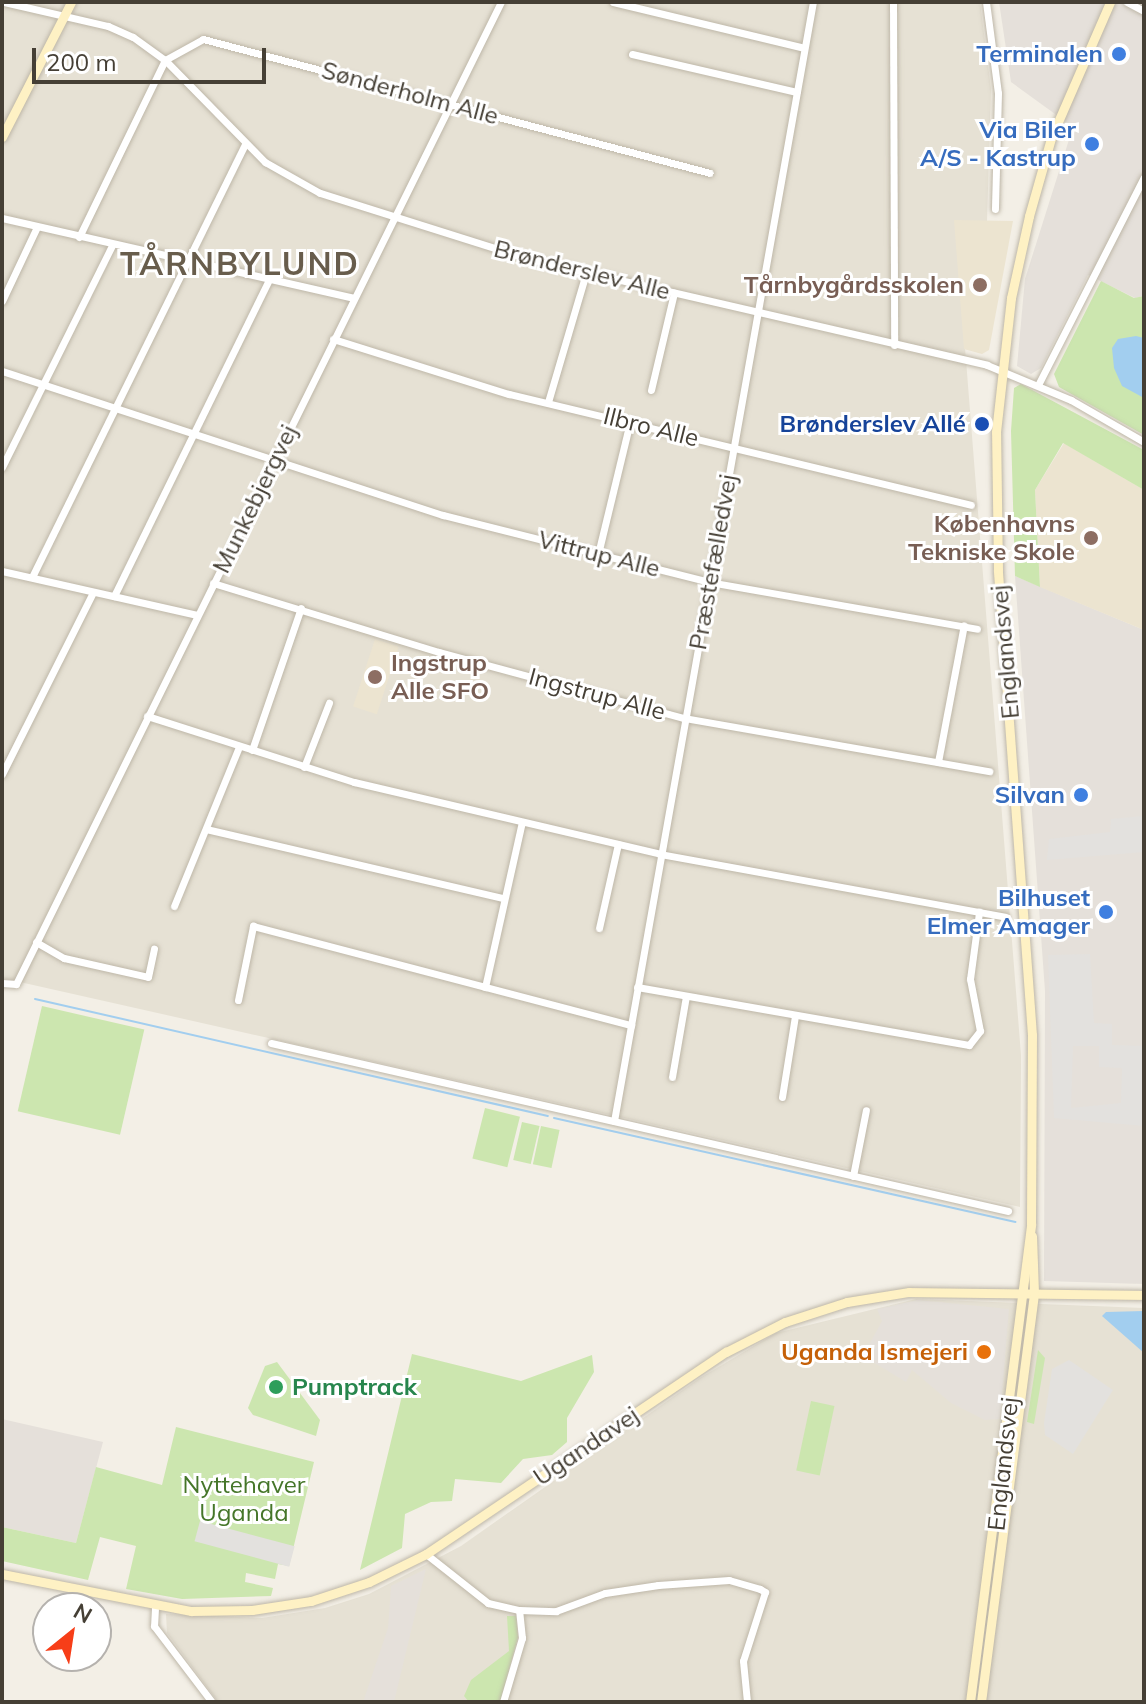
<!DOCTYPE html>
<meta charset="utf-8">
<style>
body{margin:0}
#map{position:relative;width:1146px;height:1704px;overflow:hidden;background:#f3efe6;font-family:Mulish,sans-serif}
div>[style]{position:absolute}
.residential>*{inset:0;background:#e6e1d4}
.industrial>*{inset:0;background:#e5e0da}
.education>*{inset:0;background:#ece4d0;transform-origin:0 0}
.green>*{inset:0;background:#cce6af;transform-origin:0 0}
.parking>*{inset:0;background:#e3e1de;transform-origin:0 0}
.water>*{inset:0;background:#a2ceef}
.stream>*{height:2px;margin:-1px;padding:0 1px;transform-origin:1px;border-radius:1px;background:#a2ceef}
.roads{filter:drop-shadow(0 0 2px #beb7a8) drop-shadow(0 0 2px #beb7a8)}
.street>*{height:7px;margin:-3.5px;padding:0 3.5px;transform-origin:3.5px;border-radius:3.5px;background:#fff}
.secondary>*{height:9px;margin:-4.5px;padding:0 4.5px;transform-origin:4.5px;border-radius:4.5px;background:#fef1c4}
.dots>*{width:22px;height:22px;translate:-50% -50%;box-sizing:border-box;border:4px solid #fff;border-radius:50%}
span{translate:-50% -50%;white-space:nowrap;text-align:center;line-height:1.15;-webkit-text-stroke:6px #fff;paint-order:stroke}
.shop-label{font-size:24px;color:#366cbe;font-weight:700}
.right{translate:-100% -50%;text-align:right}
.street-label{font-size:24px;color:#453f35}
.education-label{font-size:24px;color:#785e54;font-weight:700}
.left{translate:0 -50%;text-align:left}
.transit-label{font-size:24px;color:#164399;font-weight:700}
.food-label{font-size:24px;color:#c56008;font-weight:700}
.leisure-label{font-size:24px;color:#27864d;font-weight:700}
.park-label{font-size:24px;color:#457629}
.district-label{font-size:32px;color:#685d4c;font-weight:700;letter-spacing:2px}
.frame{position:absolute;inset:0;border:4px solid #453f35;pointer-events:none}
.north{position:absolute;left:32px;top:1592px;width:80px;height:80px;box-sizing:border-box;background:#fff;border:2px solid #b5b2ae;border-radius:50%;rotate:30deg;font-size:22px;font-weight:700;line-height:32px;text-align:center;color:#453f35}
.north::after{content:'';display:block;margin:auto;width:28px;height:36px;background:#f73e18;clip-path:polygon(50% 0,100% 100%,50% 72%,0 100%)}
.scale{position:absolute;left:32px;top:48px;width:234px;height:36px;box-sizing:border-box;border:4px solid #453f35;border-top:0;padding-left:10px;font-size:24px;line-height:28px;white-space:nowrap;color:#453f35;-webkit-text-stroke:6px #fff;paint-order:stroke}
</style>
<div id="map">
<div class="residential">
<div style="clip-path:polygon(2px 2px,980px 2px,991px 89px,987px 221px,955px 221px,1021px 1055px,1020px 1207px,2px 978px)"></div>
<div style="clip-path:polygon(916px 1299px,1144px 1308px,1144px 1702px,218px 1702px,167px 1633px,166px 1614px,262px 1618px,325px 1608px,369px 1594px,461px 1546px,700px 1378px,776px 1333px)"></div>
</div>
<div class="industrial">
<div style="clip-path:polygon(999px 2px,1144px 2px,1144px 296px,1135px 298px,1088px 275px,1041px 368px,1031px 374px,1017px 366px,1025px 279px,1073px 127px,1011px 82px)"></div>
<div style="clip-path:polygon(1015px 576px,1144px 630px,1144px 1284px,1044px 1281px,1045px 991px)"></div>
<div style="clip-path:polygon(918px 1300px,1009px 1309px,1000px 1419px,985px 1420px,951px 1403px,912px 1370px,906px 1382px,863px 1356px,882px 1321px,877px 1309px)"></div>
<div style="clip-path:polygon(2px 1419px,103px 1442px,76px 1543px,2px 1527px)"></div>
<div style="clip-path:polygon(426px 1569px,394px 1702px,363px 1702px,388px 1628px,391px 1586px)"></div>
</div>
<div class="education">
<div style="clip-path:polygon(954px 220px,1013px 221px,989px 350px,982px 354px,964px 349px)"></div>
<div style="clip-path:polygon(1064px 443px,1144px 490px,1144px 630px,1040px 587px,1035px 490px)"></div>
<div style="left:375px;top:639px;width:25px;height:71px;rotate:18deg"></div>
</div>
<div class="green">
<div style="clip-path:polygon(1101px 281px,1134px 298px,1144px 296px,1144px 435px,1059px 387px,1054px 374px)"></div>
<div style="clip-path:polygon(1021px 384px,1144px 450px,1144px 490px,1063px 443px,1035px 490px,1040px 587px,1015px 576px,1011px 431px,1014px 388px)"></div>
<div style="left:42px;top:1006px;width:105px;height:108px;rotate:13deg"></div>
<div style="left:485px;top:1108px;width:36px;height:52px;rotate:14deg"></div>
<div style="left:522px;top:1122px;width:18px;height:39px;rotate:13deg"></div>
<div style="left:541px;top:1126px;width:19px;height:39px;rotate:12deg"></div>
<div style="clip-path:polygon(1038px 1350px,1045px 1358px,1034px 1424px,1027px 1422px)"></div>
<div style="clip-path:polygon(412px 1354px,521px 1381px,592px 1355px,594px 1372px,567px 1418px,567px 1442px,552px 1455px,523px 1459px,501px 1483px,455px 1479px,452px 1501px,431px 1502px,405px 1514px,402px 1548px,360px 1570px)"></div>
<div style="clip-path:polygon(277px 1362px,320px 1420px,316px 1436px,253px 1415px,248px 1408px,265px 1366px)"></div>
<div style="left:811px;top:1401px;width:24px;height:71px;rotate:12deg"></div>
<div style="clip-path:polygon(176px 1427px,314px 1462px,289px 1566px,278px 1564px,275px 1579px,246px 1573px,245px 1582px,273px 1588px,271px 1596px,182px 1599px,126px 1589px,136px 1546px,100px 1537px,88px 1580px,2px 1561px,2px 1527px,76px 1543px,96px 1467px,162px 1485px)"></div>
<div style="clip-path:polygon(507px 1616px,516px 1616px,518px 1637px,500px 1702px,469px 1702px,464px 1696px,471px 1680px,509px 1651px)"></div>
</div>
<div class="parking">
<div style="clip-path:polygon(1144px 816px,1144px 852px,1047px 860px,1049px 839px,1110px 832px,1111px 819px)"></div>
<div style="clip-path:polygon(evenodd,1090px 954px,1094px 1023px,1112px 1024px,1112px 1045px,1144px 1046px,1144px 1126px,1054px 1118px,1048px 955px,1090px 954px,1073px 1046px,1099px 1046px,1099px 1067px,1122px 1068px,1121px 1103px,1071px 1108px,1073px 1046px)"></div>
<div style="clip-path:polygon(1069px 1360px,1113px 1390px,1073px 1454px,1045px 1435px,1044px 1423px,1052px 1369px)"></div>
<div style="left:200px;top:1521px;width:98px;height:21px;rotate:15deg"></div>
</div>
<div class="water">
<div style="clip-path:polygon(1136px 336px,1144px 338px,1144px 398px,1122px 386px,1114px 368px,1112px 348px,1118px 339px)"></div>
<div style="clip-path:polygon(1144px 1311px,1144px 1353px,1102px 1316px,1106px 1312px)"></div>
</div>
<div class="stream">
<div style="left:35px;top:999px;width:526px;rotate:12.85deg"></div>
<div style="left:554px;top:1118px;width:473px;rotate:12.7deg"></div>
</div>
<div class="roads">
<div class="street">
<div style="left:4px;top:2px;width:107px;rotate:13deg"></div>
<div style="left:108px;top:26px;width:27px;rotate:24deg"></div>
<div style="left:133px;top:37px;width:39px;rotate:36deg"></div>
<div style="left:165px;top:60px;width:143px;rotate:45.6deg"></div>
<div style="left:265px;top:162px;width:63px;rotate:29.4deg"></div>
<div style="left:320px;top:193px;width:219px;rotate:17.5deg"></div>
<div style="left:529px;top:259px;width:470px;rotate:13deg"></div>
<div style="left:987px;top:365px;width:91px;rotate:22.6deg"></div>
<div style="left:1071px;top:400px;width:84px;rotate:29.9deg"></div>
<div style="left:613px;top:2px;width:196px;rotate:13.5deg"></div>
<div style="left:893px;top:2px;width:343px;rotate:89.8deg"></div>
<div style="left:986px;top:2px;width:92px;rotate:82.5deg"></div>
<div style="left:998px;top:93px;width:116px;rotate:91.5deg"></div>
<div style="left:1127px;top:2px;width:19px;rotate:28deg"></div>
<div style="left:632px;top:54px;width:169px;rotate:13deg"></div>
<div style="left:2px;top:218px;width:360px;rotate:12.8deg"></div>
<div style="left:79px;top:237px;width:197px;rotate:-64.1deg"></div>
<div style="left:165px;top:60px;width:43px;rotate:-28.9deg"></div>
<div style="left:203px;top:39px;width:524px;rotate:14.8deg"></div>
<div style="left:2px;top:301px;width:82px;rotate:-64.7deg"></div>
<div style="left:333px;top:339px;width:184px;rotate:17.4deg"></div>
<div style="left:509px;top:394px;width:475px;rotate:13.5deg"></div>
<div style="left:2px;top:371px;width:464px;rotate:18.1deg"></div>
<div style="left:443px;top:515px;width:274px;rotate:14.1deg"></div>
<div style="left:709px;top:582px;width:272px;rotate:9.9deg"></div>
<div style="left:1038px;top:385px;width:233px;rotate:-63deg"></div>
<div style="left:651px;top:390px;width:100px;rotate:-76.7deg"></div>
<div style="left:548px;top:402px;width:134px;rotate:-73.6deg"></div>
<div style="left:2px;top:467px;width:248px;rotate:-63.6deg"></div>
<div style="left:598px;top:554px;width:136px;rotate:-76.4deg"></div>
<div style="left:2px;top:571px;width:200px;rotate:12.7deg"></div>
<div style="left:32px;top:577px;width:483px;rotate:-63.8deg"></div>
<div style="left:213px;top:583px;width:236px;rotate:17deg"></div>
<div style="left:439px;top:652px;width:254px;rotate:15.1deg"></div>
<div style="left:684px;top:718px;width:310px;rotate:9.9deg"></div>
<div style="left:114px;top:596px;width:352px;rotate:-63.9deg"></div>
<div style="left:147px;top:716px;width:217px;rotate:17.7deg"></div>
<div style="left:354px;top:782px;width:314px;rotate:13.2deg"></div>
<div style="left:660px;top:854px;width:351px;rotate:10.3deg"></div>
<div style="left:252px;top:750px;width:150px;rotate:-71deg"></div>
<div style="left:938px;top:762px;width:139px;rotate:-79.3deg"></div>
<div style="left:304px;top:767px;width:69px;rotate:-68.7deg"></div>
<div style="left:2px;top:774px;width:203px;rotate:-63.4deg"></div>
<div style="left:206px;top:829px;width:305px;rotate:13.1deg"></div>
<div style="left:174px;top:906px;width:172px;rotate:-67.8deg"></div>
<div style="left:599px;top:928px;width:86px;rotate:-77.3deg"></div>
<div style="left:36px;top:942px;width:32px;rotate:30deg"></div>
<div style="left:64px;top:958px;width:86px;rotate:12.7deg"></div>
<div style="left:148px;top:977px;width:29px;rotate:-78deg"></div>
<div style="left:2px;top:983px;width:14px;rotate:4deg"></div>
<div style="left:16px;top:984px;width:1095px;rotate:-63.72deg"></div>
<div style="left:485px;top:987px;width:169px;rotate:-77.4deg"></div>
<div style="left:637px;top:987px;width:337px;rotate:9.9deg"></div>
<div style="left:969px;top:1045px;width:18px;rotate:-52deg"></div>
<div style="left:980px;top:1031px;width:53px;rotate:-100.9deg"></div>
<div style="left:970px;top:979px;width:68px;rotate:-82.3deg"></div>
<div style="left:238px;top:1000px;width:76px;rotate:-78.5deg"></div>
<div style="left:253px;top:926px;width:391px;rotate:14.7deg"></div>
<div style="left:271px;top:1043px;width:756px;rotate:12.84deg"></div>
<div style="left:672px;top:1077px;width:82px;rotate:-80.2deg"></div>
<div style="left:782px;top:1097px;width:82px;rotate:-80.9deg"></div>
<div style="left:614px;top:1121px;width:1137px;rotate:-79.92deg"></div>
<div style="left:853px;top:1176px;width:67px;rotate:-78.9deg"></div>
<div style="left:426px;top:1554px;width:79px;rotate:38.3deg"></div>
<div style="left:488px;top:1603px;width:32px;rotate:13deg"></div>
<div style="left:519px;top:1610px;width:37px;rotate:2deg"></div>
<div style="left:556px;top:1611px;width:52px;rotate:-20.2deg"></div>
<div style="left:605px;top:1593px;width:54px;rotate:-8.6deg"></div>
<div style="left:658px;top:1585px;width:71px;rotate:-4deg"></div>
<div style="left:729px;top:1580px;width:32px;rotate:16deg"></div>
<div style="left:760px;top:1589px;width:6px;rotate:31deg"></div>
<div style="left:765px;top:1592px;width:72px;rotate:107.7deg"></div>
<div style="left:743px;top:1661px;width:41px;rotate:84.4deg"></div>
<div style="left:155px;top:1608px;width:18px;rotate:93deg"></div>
<div style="left:154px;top:1626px;width:96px;rotate:52.7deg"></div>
<div style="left:503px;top:1702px;width:67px;rotate:-73.5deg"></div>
<div style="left:522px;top:1638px;width:28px;rotate:-96deg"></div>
</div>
<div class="secondary">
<div style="left:2px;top:137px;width:152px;rotate:-62.9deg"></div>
<div style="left:2px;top:1574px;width:193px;rotate:11.1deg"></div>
<div style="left:191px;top:1611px;width:61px;rotate:-0.9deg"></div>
<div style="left:252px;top:1610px;width:60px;rotate:-8.7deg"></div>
<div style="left:311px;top:1601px;width:61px;rotate:-18.1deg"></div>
<div style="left:369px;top:1582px;width:64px;rotate:-26.2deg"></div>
<div style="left:426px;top:1554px;width:362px;rotate:-34deg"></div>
<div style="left:726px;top:1352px;width:66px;rotate:-27deg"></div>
<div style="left:785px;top:1322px;width:65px;rotate:-17.9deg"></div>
<div style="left:847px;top:1302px;width:63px;rotate:-9.2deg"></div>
<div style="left:909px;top:1292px;width:235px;rotate:0.7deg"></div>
<div style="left:970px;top:1702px;width:482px;rotate:-82.7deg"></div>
<div style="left:1031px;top:1224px;width:189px;rotate:-89.7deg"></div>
<div style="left:1032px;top:1035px;width:466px;rotate:-94.2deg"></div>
<div style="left:998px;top:570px;width:138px;rotate:-90.8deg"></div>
<div style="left:996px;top:432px;width:135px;rotate:-83.6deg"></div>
<div style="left:1011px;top:298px;width:84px;rotate:-77.6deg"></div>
<div style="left:1029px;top:216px;width:81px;rotate:-74.2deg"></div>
<div style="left:1051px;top:138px;width:148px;rotate:-66.5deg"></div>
<div style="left:981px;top:1702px;width:412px;rotate:-82.6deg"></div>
<div style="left:1034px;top:1293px;width:57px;rotate:-92deg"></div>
</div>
</div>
<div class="dots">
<div style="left:1119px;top:54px;background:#3f7fe0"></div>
<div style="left:1092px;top:144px;background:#3f7fe0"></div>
<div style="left:980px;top:285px;background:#8d6e63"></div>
<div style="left:982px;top:424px;background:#1a4fb4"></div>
<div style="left:1091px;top:538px;background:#8d6e63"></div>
<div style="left:375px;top:677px;background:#8d6e63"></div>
<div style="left:1081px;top:795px;background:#3f7fe0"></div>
<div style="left:1106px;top:912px;background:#3f7fe0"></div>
<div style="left:984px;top:1352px;background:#e8710a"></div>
<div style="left:276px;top:1387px;background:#2e9e5b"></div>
</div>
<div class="shop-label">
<span class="right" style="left:1103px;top:54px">Terminalen</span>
<span class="right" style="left:1076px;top:144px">Via Biler<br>A/S - Kastrup</span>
<span class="right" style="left:1065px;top:795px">Silvan</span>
<span class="right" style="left:1090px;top:912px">Bilhuset<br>Elmer Amager</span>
</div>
<div class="street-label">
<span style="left:410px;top:93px;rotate:15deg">Sønderholm Alle</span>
<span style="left:582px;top:270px;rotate:14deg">Brønderslev Alle</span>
<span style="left:651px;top:427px;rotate:14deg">Ilbro Alle</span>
<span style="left:255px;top:499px;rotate:-64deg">Munkebjergvej</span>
<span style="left:599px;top:554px;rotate:14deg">Vittrup Alle</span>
<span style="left:713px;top:562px;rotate:-80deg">Præstefælledvej</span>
<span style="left:1005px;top:652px;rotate:-95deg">Englandsvej</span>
<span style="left:597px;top:694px;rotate:15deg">Ingstrup Alle</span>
<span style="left:586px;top:1446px;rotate:-34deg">Ugandavej</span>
<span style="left:1003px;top:1464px;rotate:-84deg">Englandsvej</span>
</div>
<div class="education-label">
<span class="right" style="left:964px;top:285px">Tårnbygårdsskolen</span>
<span class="right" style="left:1075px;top:538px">Københavns<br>Tekniske Skole</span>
<span class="left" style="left:391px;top:677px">Ingstrup<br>Alle SFO</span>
</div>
<div class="transit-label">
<span class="right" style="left:966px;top:424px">Brønderslev Allé</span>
</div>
<div class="food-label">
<span class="right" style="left:968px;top:1352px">Uganda Ismejeri</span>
</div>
<div class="leisure-label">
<span class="left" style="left:292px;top:1387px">Pumptrack</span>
</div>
<div class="park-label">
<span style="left:244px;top:1499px">Nyttehaver<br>Uganda</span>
</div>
<div class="district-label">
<span style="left:240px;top:263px">TÅRNBYLUND</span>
</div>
<div class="frame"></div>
<div class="north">N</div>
<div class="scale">200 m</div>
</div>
